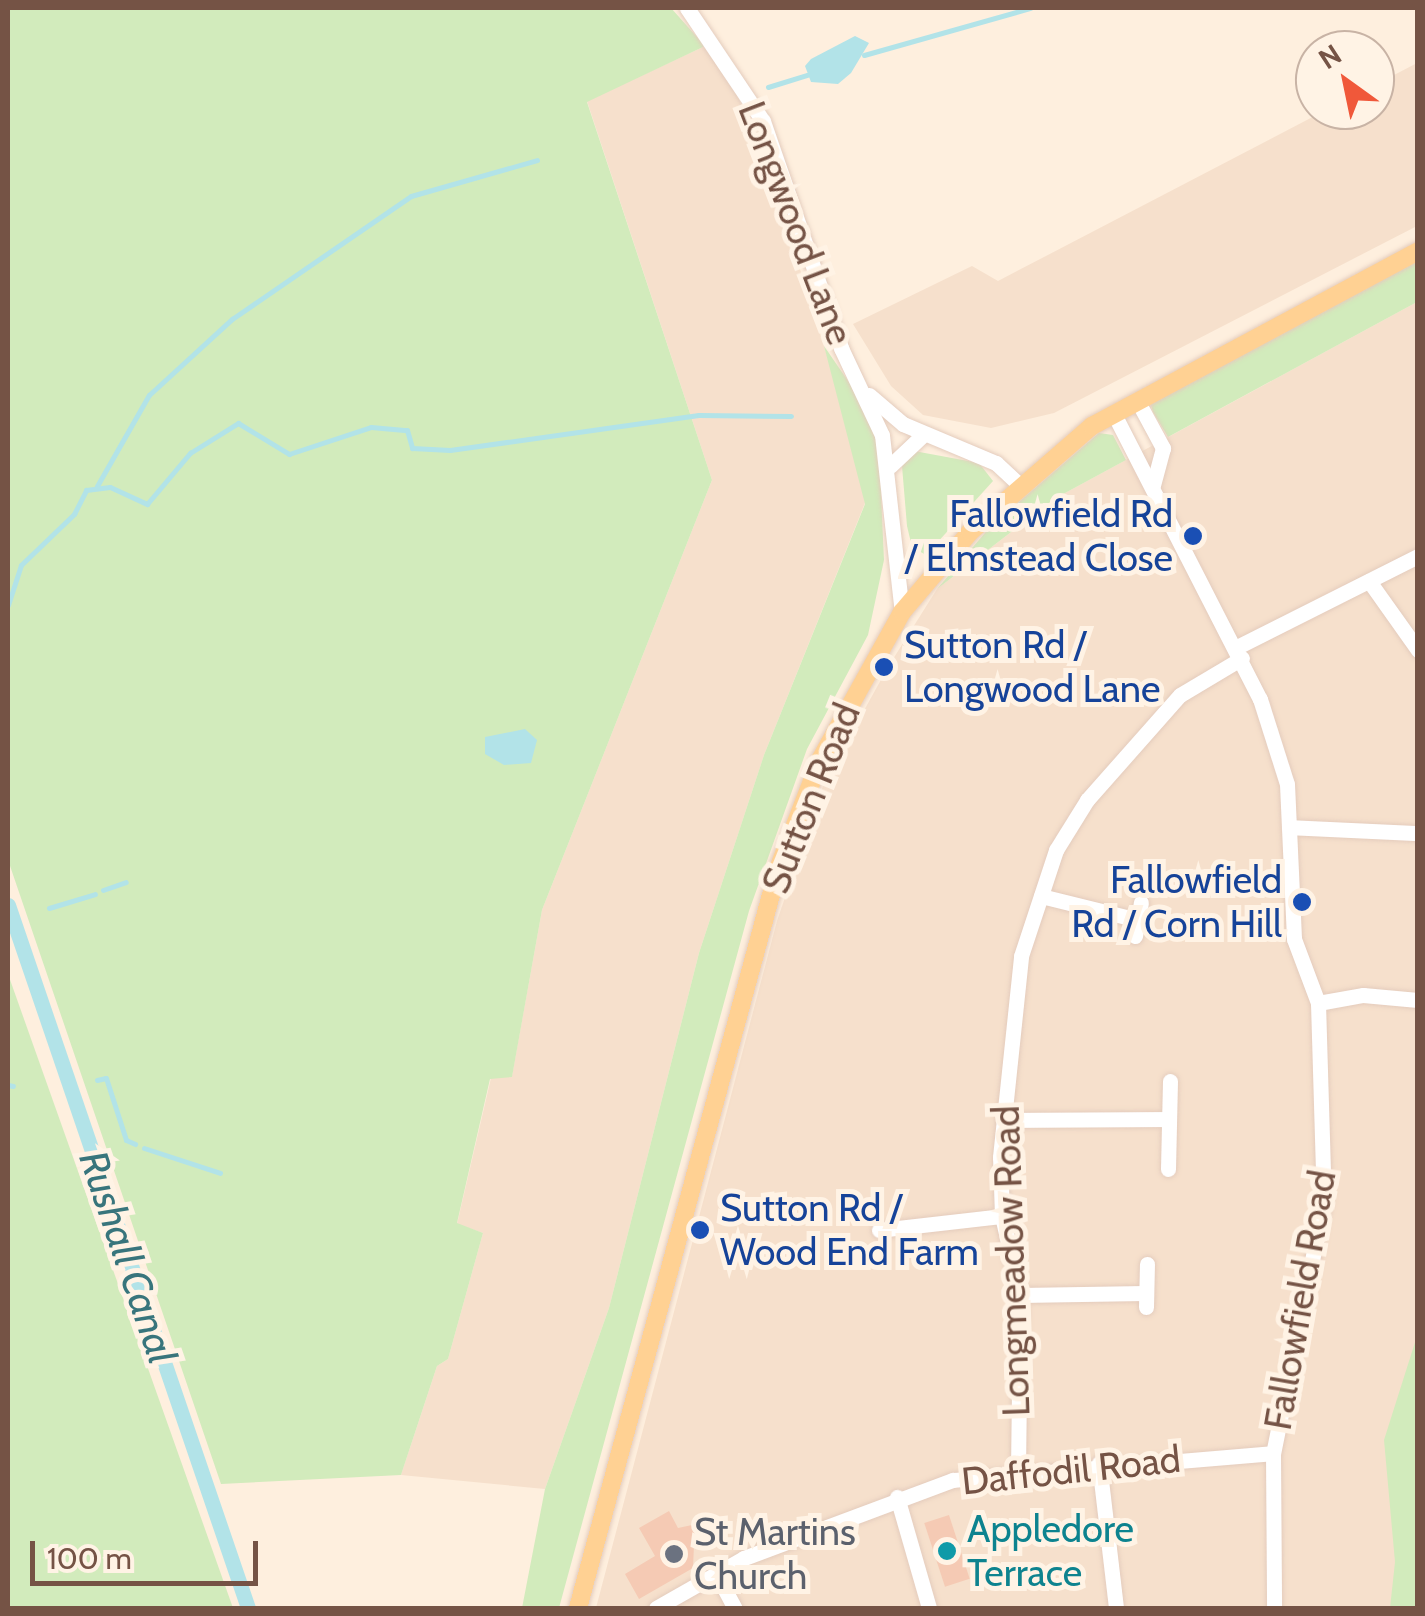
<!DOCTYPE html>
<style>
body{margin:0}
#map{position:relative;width:1425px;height:1616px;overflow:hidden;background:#feefde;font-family:Cabin,sans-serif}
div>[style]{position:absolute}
.residential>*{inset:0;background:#f6e0cc}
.green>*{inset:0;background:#d2ebbc}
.water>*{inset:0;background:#b2e3e8}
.stream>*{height:5px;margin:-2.5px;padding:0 2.5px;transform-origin:2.5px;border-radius:2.5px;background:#b2e3e8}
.canal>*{height:15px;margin:-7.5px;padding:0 7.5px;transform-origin:7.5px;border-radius:7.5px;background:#b2e3e8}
.building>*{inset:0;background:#f5cab4;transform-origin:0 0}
.roads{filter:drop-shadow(0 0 2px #e4ccbd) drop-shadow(0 0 2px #e4ccbd)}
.minor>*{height:15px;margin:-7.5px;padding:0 7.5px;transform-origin:7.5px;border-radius:7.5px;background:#fff}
.major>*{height:18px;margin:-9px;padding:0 9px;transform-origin:9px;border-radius:9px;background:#ffd193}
.dots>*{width:28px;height:28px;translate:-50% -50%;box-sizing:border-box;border:5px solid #fff3e5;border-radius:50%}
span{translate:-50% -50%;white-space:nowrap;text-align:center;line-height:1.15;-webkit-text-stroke:10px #fff3e5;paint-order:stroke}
.street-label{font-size:38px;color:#755345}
.transit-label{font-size:38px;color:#164399}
.right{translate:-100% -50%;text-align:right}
.left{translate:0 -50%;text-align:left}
.culture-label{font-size:38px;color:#0d838f}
.worship-label{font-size:38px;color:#5b616d}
.water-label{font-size:40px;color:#38757c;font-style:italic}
.frame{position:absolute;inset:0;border:10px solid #755345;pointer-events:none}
.north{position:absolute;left:1295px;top:30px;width:100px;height:100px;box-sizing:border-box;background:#fff3e5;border:2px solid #c8b3a5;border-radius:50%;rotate:327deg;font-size:28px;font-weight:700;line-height:40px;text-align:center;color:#755345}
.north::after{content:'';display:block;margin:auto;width:35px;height:45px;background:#f0583a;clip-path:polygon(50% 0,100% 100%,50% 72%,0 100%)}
.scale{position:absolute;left:30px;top:1541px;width:228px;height:45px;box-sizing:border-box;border:5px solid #755345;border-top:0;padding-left:12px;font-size:30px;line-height:35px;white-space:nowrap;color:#755345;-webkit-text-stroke:8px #fff3e5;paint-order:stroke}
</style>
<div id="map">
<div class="residential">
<div style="clip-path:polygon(705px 46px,738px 96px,802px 275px,857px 452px,865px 503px,764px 755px,699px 953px,609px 1308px,545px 1489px,401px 1475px,437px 1366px,448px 1359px,483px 1233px,457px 1224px,491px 1078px,512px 1076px,542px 910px,712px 480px,587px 101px)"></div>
<div style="clip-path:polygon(1417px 63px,1417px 226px,1054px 413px,991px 428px,923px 415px,891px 386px,853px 324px,972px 266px,998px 281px,1326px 110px,1375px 110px,1375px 85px)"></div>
<div style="clip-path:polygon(1417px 302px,1418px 1337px,1406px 1608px,596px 1608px,777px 921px,824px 783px,888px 667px,937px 589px,1054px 499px)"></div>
</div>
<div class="green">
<div style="clip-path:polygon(8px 8px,671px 8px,705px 46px,587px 102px,712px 480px,542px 910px,512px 1077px,490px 1079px,457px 1223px,483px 1233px,448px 1359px,437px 1366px,401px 1475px,221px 1484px,8px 860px)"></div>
<div style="clip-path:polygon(1417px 259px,1417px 302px,1168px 437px,1153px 412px,1150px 401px)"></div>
<div style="clip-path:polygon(824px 346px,866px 407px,879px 449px,884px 560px,868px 635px,807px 749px,749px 911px,559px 1608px,522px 1608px,545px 1489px,609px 1308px,699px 953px,764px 755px,865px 504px)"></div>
<div style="clip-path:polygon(1099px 433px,1113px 435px,1126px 460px,1054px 499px,937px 589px,990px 527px)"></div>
<div style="clip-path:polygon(914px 451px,979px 463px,993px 481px,926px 555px,912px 547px,907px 526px,902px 466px)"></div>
<div style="clip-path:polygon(8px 974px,233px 1608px,8px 1608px)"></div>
<div style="clip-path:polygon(1417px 1336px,1417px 1608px,1390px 1608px,1395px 1562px,1384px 1440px)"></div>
</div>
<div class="water">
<div style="clip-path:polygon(855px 36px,869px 43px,851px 73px,838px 84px,811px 82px,805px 66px,811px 59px)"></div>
<div style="clip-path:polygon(525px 729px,537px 740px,531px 763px,504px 765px,485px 754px,485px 737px)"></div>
</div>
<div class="stream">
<div style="left:864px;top:55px;width:173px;rotate:-15.8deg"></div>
<div style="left:768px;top:87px;width:41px;rotate:-17.1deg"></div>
<div style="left:97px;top:486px;width:105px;rotate:-60.3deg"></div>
<div style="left:149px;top:395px;width:113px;rotate:-42.5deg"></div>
<div style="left:232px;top:319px;width:217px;rotate:-34.5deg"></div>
<div style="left:411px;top:196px;width:131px;rotate:-15.9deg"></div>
<div style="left:8px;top:605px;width:42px;rotate:-72deg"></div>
<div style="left:21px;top:565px;width:74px;rotate:-43.9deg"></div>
<div style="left:74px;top:514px;width:27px;rotate:-63deg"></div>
<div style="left:86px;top:490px;width:24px;rotate:-7deg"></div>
<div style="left:110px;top:487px;width:41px;rotate:24.7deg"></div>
<div style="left:147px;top:504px;width:67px;rotate:-49.9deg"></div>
<div style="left:190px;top:453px;width:57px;rotate:-32deg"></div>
<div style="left:238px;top:423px;width:60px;rotate:31.3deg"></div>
<div style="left:289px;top:454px;width:86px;rotate:-18.2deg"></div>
<div style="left:371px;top:427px;width:36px;rotate:5deg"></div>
<div style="left:407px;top:430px;width:19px;rotate:74deg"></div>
<div style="left:412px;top:448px;width:38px;rotate:3deg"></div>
<div style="left:450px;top:450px;width:251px;rotate:-8deg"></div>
<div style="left:699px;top:415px;width:92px;rotate:0.6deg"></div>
<div style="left:103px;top:890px;width:24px;rotate:-19deg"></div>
<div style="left:49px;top:908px;width:48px;rotate:-16.9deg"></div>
<div style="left:97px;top:1080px;width:9px;rotate:-13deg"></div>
<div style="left:106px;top:1078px;width:65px;rotate:72.1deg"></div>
<div style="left:126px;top:1140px;width:10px;rotate:24deg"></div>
<div style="left:8px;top:1085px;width:5px;rotate:11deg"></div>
<div style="left:144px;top:1148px;width:80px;rotate:18.2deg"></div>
</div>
<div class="canal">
<div style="left:8px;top:905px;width:743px;rotate:71.15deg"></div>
</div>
<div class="building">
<div style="clip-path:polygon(669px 1511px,678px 1528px,706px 1522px,713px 1534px,694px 1545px,693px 1568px,639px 1599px,625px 1574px,655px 1556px,639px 1528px)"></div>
<div style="left:949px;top:1515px;width:67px;height:26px;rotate:72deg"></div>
</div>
<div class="roads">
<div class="minor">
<div style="left:687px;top:8px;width:136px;rotate:56.1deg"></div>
<div style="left:763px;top:121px;width:240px;rotate:71deg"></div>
<div style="left:841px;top:348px;width:96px;rotate:64.8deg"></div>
<div style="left:882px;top:435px;width:178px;rotate:83.6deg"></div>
<div style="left:869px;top:395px;width:45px;rotate:40.5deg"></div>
<div style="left:903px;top:424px;width:101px;rotate:22.8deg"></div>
<div style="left:996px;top:463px;width:33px;rotate:43deg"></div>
<div style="left:1137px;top:400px;width:55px;rotate:61.6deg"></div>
<div style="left:1163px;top:448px;width:39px;rotate:105deg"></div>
<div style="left:1114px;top:414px;width:320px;rotate:62.9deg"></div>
<div style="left:1260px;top:699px;width:89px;rotate:72.4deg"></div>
<div style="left:1287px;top:784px;width:155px;rotate:87.4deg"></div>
<div style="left:1294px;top:939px;width:68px;rotate:69.4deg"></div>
<div style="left:1318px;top:1003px;width:198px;rotate:88.3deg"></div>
<div style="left:1324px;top:1201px;width:257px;rotate:101.4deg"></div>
<div style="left:1273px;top:1453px;width:155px;rotate:89.6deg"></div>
<div style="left:890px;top:466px;width:47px;rotate:-43.3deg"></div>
<div style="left:1369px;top:581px;width:85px;rotate:54.6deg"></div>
<div style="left:1237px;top:647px;width:203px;rotate:-26.7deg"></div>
<div style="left:1289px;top:827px;width:129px;rotate:2.7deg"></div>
<div style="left:1041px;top:896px;width:96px;rotate:13.9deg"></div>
<div style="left:1135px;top:936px;width:34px;rotate:-80deg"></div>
<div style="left:1318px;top:1003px;width:46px;rotate:-10.1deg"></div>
<div style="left:1363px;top:995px;width:55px;rotate:5.2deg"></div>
<div style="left:1003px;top:1120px;width:164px;rotate:-0.3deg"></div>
<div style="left:1168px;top:1169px;width:88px;rotate:-88.7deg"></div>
<div style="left:879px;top:1230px;width:124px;rotate:-6.5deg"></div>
<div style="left:1020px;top:1295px;width:125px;rotate:-0.9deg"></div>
<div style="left:1146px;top:1307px;width:43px;rotate:-88.7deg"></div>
<div style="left:1099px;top:1463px;width:146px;rotate:83.3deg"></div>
<div style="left:1018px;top:1471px;width:176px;rotate:-89.3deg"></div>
<div style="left:1020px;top:1295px;width:81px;rotate:-102.8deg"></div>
<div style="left:1002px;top:1216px;width:59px;rotate:-91.9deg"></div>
<div style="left:1000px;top:1157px;width:202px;rotate:-84deg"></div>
<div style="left:1021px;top:956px;width:112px;rotate:-71.7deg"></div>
<div style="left:1056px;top:850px;width:59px;rotate:-58.2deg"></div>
<div style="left:1087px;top:800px;width:140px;rotate:-48.5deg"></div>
<div style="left:1180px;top:695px;width:72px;rotate:-30.8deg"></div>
<div style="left:897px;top:1497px;width:116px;rotate:73.9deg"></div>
<div style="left:716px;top:1573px;width:40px;rotate:62deg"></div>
<div style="left:656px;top:1608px;width:101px;rotate:-29.6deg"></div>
<div style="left:744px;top:1558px;width:223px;rotate:-20.5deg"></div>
<div style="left:953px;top:1480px;width:321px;rotate:-4.8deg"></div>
</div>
<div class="major">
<div style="left:578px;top:1608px;width:766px;rotate:-74.86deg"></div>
<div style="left:778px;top:869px;width:117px;rotate:-68.9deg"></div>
<div style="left:820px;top:760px;width:169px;rotate:-61deg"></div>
<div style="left:902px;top:612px;width:105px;rotate:-49.6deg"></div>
<div style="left:970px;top:532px;width:162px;rotate:-41deg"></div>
<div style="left:1092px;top:426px;width:370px;rotate:-28.2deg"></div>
</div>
</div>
<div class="dots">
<div style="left:1193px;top:536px;background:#1a4fb4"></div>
<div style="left:884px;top:667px;background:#1a4fb4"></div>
<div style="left:1302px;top:902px;background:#1a4fb4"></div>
<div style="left:700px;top:1230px;background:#1a4fb4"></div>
<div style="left:947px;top:1551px;background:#0f9aa8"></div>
<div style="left:674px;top:1554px;background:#6b7280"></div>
</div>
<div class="street-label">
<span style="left:796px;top:223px;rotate:69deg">Longwood Lane</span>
<span style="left:811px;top:798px;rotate:-68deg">Sutton Road</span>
<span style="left:1011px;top:1261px;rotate:-92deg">Longmeadow Road</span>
<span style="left:1300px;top:1300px;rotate:-80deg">Fallowfield Road</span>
<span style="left:1071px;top:1470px;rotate:-6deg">Daffodil Road</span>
</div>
<div class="transit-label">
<span class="right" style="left:1173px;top:536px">Fallowfield Rd<br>/ Elmstead Close</span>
<span class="left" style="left:904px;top:667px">Sutton Rd /<br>Longwood Lane</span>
<span class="right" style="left:1282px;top:902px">Fallowfield<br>Rd / Corn Hill</span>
<span class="left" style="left:720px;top:1230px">Sutton Rd /<br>Wood End Farm</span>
</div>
<div class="culture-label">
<span class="left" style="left:967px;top:1551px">Appledore<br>Terrace</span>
</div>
<div class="worship-label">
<span class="left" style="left:694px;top:1554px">St Martins<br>Church</span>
</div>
<div class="water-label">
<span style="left:128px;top:1257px;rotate:71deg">Rushall Canal</span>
</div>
<div class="frame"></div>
<div class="north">N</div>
<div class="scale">100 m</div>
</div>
